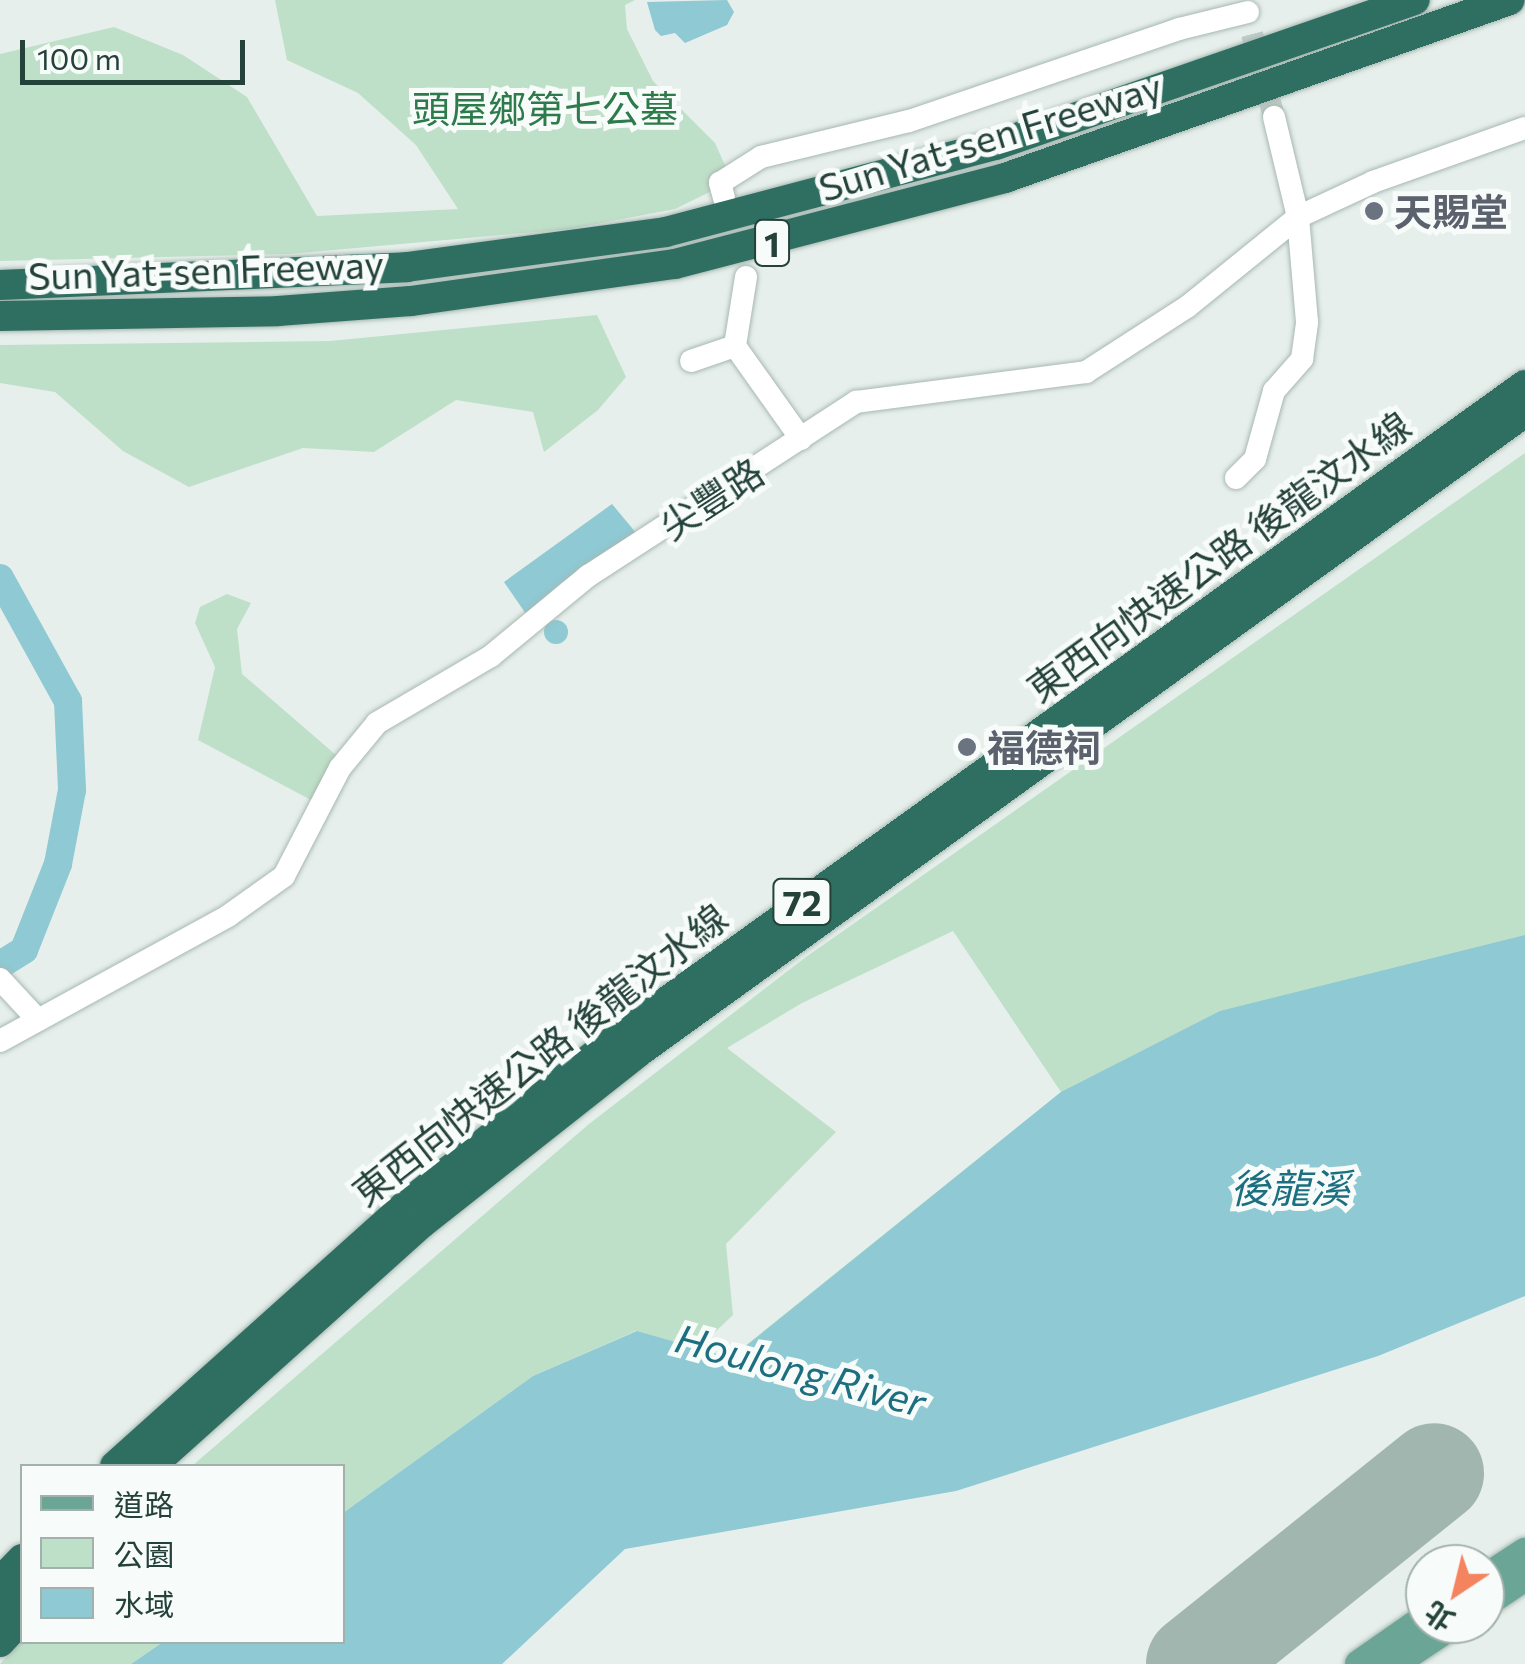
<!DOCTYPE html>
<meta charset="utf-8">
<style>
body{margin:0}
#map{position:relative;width:1525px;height:1664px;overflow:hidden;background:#e6efeb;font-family:Commissioner,"Noto Sans TC",sans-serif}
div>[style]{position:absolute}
.green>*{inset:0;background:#bfe0c8}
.water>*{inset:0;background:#8ec9d4}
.round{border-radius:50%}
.river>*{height:28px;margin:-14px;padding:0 14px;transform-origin:14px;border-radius:14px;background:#8ec9d4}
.runway>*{height:100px;margin:-50px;padding:0 50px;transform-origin:50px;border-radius:50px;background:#a2b6b0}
.minor-tunnel>*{height:22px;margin-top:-11px;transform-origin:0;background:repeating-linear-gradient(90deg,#bfccc8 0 22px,transparent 0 33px)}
.roads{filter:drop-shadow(0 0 2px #a8b8b2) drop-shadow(0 0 2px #a8b8b2)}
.minor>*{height:22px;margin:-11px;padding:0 11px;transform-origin:11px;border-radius:11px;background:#fff}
.major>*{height:28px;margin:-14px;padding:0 14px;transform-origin:14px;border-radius:14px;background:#6aa596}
.highway>*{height:30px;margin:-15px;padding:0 15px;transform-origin:15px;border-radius:15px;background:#2f6f62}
.dots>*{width:28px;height:28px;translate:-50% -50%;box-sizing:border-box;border:5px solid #f7fbf9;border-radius:50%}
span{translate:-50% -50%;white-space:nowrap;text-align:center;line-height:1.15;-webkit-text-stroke:10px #f7fbf9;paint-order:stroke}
.shield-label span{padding:2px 8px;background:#f7fbf9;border:2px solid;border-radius:8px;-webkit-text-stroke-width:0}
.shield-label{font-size:35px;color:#24423a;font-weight:700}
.park-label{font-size:38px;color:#2d7a4b}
.street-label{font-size:38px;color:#24423a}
.worship-label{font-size:38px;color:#5b616d;font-weight:700}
.left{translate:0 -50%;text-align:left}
.water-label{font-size:40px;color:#1c6f80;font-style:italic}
.legend{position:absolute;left:20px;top:1464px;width:325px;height:180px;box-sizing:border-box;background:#f7fbf9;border:2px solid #a3b1ad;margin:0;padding:12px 18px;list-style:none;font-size:30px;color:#24423a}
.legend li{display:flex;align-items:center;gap:20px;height:50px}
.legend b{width:50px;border:2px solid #a3b1ad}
.north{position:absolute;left:1405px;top:1544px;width:100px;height:100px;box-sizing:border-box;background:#f7fbf9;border:2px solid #a3b1ad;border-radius:50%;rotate:215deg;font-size:28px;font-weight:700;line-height:40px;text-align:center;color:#24423a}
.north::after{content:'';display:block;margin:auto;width:35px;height:45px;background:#f4845f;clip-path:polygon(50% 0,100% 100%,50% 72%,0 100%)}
.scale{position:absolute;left:20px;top:40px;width:225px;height:45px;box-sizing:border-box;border:5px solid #24423a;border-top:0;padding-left:12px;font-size:30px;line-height:35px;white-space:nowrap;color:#24423a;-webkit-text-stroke:8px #f7fbf9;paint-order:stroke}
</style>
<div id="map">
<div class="green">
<div style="clip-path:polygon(275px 0,635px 0,625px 5px,627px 29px,653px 81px,715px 143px,732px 181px,675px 209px,570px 229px,289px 254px,0 261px,0 54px,114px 27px,183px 55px,247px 97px,317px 216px,458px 209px,416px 145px,358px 93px,287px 60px)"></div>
<div style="clip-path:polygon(597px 315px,626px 377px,598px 410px,544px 452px,533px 412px,456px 400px,374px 452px,303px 448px,189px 487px,123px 451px,55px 392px,0 383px,0 345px,330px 341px)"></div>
<div style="clip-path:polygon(1525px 453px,1525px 1177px,730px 1358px,1061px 1092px,953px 931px,802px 1003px,727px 1048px,836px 1132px,726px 1244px,733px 1315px,697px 1349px,636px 1331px,533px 1376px,343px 1513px,342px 1466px,192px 1466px,589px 1124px,806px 957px)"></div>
<div style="clip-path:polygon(227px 594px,251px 603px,237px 629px,242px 674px,336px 755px,311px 800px,198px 740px,215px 667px,195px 623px,200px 607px)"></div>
<div style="clip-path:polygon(22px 1640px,22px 1642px,163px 1642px,131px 1664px,0 1664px)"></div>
</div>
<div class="water">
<div style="clip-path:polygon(727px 0,734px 12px,727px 25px,685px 43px,675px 33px,661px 36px,655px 30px,647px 2px)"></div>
<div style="clip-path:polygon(612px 504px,637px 534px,562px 582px,526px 614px,504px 582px)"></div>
<div class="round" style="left:544px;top:620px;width:24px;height:24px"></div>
<div style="clip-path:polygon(1525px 935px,1525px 1296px,1378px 1356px,956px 1491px,625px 1549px,502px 1664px,131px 1664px,163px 1642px,342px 1642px,343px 1513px,533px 1376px,637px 1331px,731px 1358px,1061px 1092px,1220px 1011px)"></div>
</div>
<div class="river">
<div style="left:0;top:578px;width:141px;rotate:61.1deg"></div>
<div style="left:68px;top:701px;width:89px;rotate:87.4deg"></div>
<div style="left:72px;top:790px;width:75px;rotate:100.7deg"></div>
<div style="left:58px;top:864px;width:92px;rotate:111.6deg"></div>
<div style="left:24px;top:950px;width:28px;rotate:148deg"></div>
</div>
<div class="runway">
<div style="left:1196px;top:1664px;width:305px;rotate:-38.7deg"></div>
</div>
<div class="minor-tunnel">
<div style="left:1252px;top:34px;width:86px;rotate:75.2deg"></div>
</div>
<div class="roads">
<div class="minor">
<div style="left:724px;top:198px;width:16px;rotate:-105deg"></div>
<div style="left:720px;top:183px;width:49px;rotate:-32.4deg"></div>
<div style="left:761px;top:157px;width:152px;rotate:-13.7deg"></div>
<div style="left:909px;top:121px;width:285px;rotate:-18.8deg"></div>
<div style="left:1179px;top:29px;width:71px;rotate:-13.8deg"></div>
<div style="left:746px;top:277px;width:70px;rotate:99.1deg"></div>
<div style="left:735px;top:346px;width:114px;rotate:54.6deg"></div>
<div style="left:691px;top:361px;width:46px;rotate:-18.8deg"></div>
<div style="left:1236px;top:478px;width:27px;rotate:-45deg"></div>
<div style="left:1255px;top:459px;width:71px;rotate:-74.4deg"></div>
<div style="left:1274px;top:391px;width:43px;rotate:-48.8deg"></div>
<div style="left:1302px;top:359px;width:37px;rotate:-82deg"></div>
<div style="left:1307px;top:322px;width:105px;rotate:-94.9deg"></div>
<div style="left:1298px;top:217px;width:103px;rotate:-103.5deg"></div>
<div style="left:0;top:979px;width:56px;rotate:47.2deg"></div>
<div style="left:0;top:1041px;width:260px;rotate:-28.7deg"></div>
<div style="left:228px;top:916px;width:69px;rotate:-35.5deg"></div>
<div style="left:284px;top:876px;width:122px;rotate:-62.6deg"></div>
<div style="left:340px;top:768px;width:58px;rotate:-50.6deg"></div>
<div style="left:377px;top:723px;width:132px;rotate:-30.4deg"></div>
<div style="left:491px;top:656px;width:126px;rotate:-39.5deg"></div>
<div style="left:588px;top:576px;width:320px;rotate:-33deg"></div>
<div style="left:856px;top:402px;width:232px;rotate:-7.4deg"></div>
<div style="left:1086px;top:372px;width:120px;rotate:-32.8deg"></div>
<div style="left:1187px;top:307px;width:143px;rotate:-39deg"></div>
<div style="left:1298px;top:217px;width:83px;rotate:-25deg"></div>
<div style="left:1373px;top:182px;width:161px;rotate:-19.6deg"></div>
</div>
<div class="major">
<div style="left:1485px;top:1578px;width:48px;rotate:-33deg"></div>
<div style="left:1485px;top:1604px;width:48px;rotate:-34deg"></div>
<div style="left:1359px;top:1664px;width:80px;rotate:-34.9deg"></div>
<div style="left:1394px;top:1664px;width:72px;rotate:-33.7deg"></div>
</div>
<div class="highway">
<div style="left:0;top:285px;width:407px;rotate:-2.5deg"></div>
<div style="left:407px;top:267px;width:261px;rotate:-7.7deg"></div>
<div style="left:666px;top:232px;width:341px;rotate:-14.8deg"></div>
<div style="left:996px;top:145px;width:443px;rotate:-19.1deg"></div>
<div style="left:0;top:316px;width:278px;rotate:-1deg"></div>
<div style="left:278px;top:311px;width:133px;rotate:-4.3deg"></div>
<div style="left:411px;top:301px;width:267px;rotate:-8deg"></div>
<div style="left:675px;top:264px;width:341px;rotate:-14.6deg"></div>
<div style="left:1005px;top:178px;width:535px;rotate:-19.42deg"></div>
<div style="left:115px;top:1466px;width:391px;rotate:-41.9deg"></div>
<div style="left:406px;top:1205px;width:273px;rotate:-38.5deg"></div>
<div style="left:620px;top:1035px;width:1114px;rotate:-35.69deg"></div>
<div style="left:151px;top:1466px;width:364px;rotate:-41.9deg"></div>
<div style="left:422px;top:1223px;width:274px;rotate:-38.3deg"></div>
<div style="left:637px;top:1053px;width:1095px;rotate:-35.82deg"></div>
<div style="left:0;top:1582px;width:32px;rotate:-46deg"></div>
<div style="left:0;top:1613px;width:32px;rotate:-46deg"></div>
<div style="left:0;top:1642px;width:33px;rotate:-47deg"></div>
</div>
</div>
<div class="dots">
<div style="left:1374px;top:211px;background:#6b7280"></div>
<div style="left:967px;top:747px;background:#6b7280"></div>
</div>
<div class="shield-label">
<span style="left:772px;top:243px">1</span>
<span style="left:802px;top:902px">72</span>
</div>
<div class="park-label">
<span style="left:545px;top:108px">頭屋鄉第七公墓</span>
</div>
<div class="street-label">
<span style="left:990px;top:136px;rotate:-17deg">Sun Yat-sen Freeway</span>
<span style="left:206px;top:269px;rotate:-2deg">Sun Yat-sen Freeway</span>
<span style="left:711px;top:498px;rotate:-33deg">尖豐路</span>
<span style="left:1218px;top:556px;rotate:-36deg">東西向快速公路 後龍汶水線</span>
<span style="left:539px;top:1054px;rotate:-38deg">東西向快速公路 後龍汶水線</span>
</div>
<div class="worship-label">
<span class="left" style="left:1394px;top:211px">天賜堂</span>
<span class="left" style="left:987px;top:747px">福德祠</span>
</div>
<div class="water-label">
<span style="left:1290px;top:1187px">後龍溪</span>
<span style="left:801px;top:1369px;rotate:15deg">Houlong River</span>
</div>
<ul class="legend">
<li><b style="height:12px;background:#6aa596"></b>道路</li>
<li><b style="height:28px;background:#bfe0c8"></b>公園</li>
<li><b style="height:28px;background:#8ec9d4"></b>水域</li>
</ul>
<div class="north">北</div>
<div class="scale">100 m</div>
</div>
